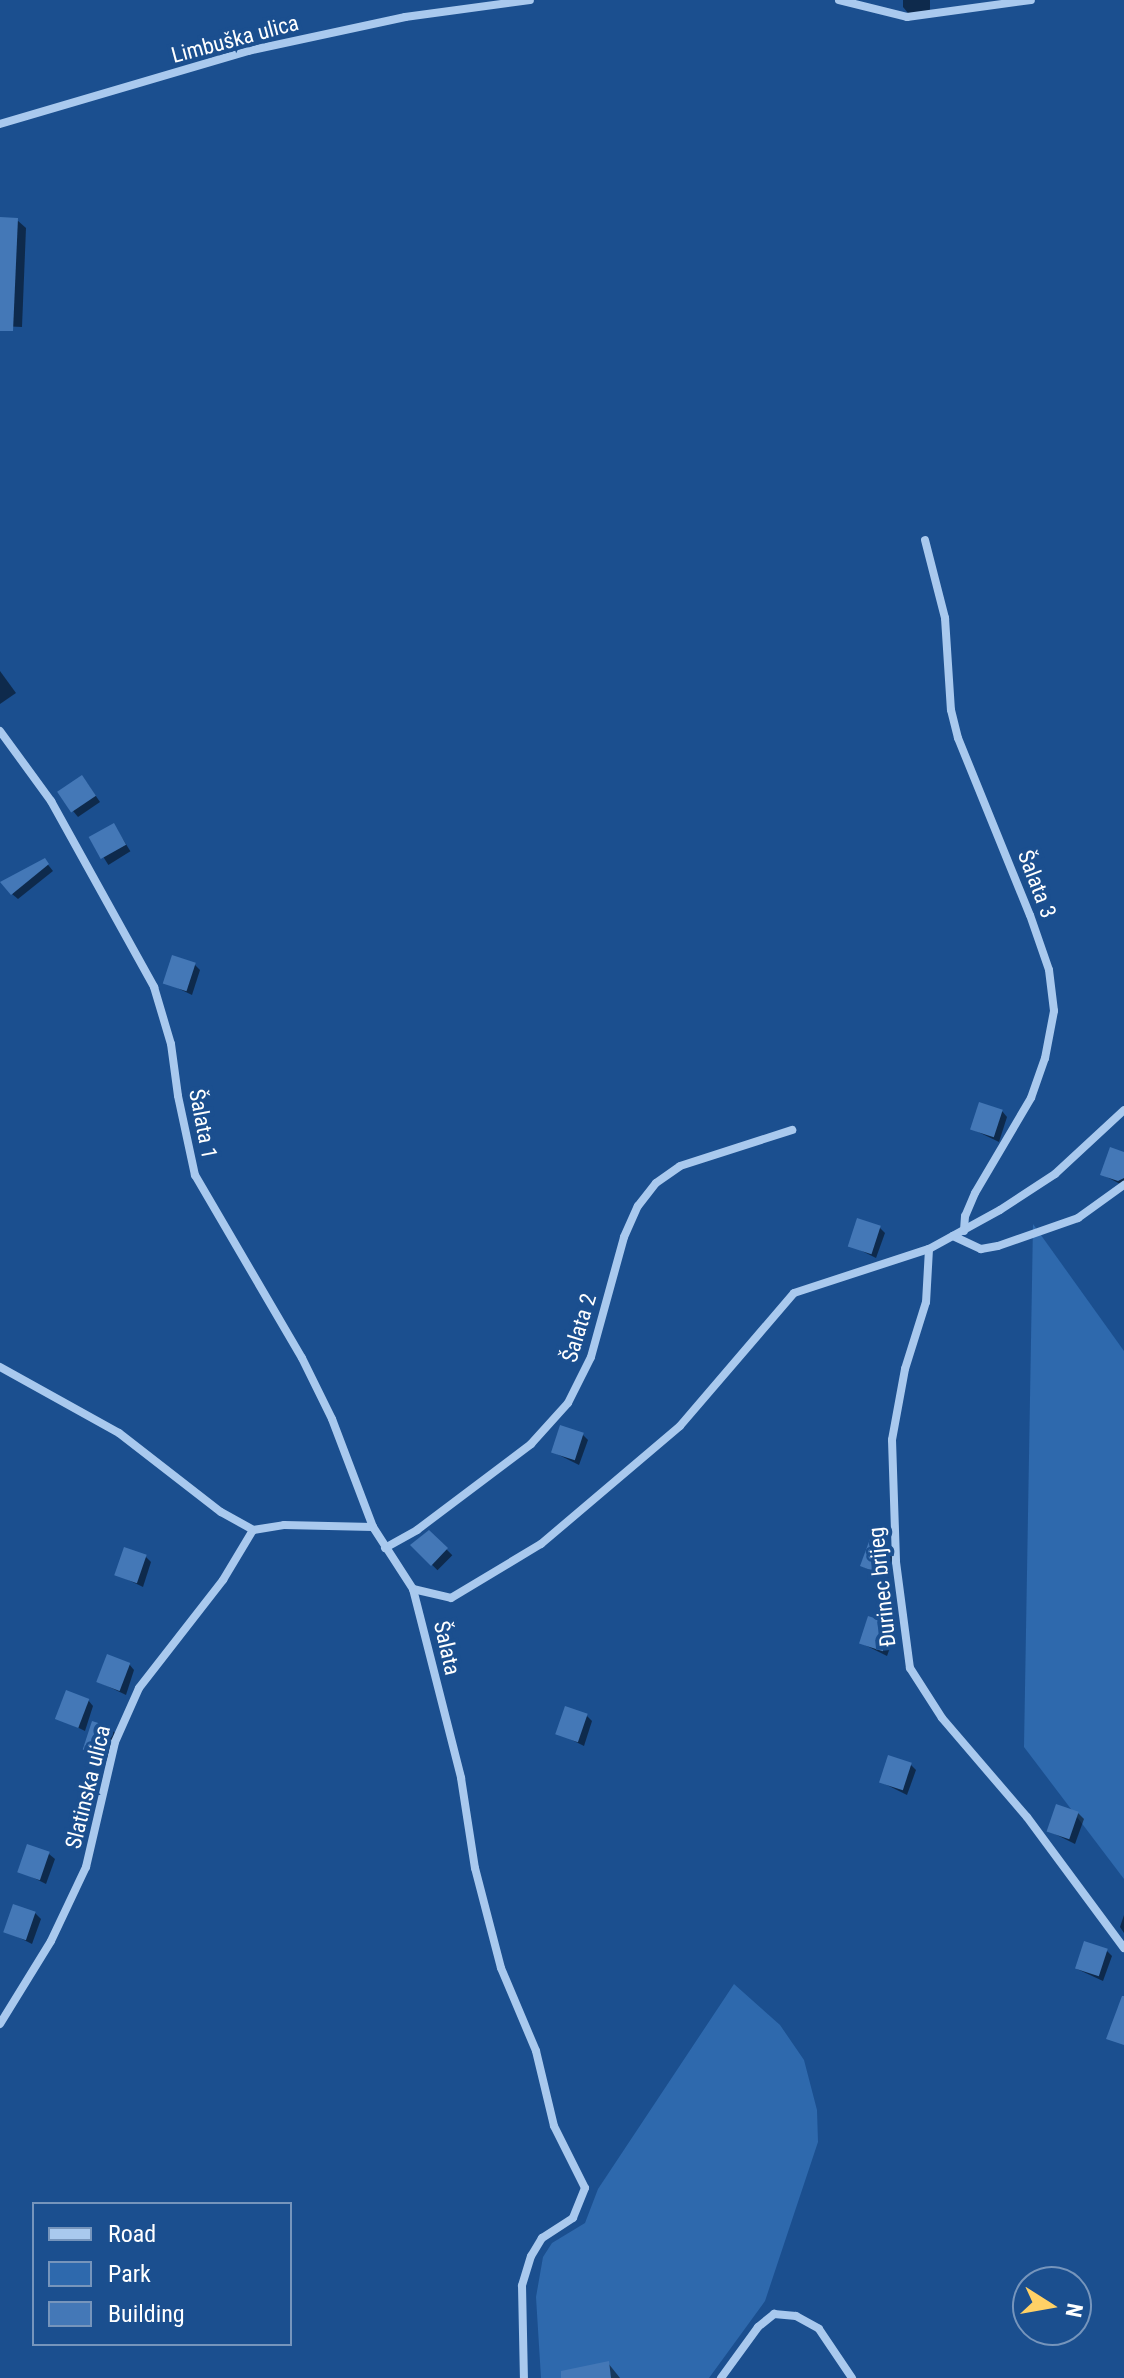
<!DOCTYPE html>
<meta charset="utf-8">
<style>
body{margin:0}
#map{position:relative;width:1124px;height:2378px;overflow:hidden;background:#1b4f8f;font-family:"Roboto Condensed",sans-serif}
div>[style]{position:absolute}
.green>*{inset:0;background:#2e69ad}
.shadow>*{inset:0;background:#0007;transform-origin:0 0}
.building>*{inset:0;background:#4478b7;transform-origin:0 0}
.street>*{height:8px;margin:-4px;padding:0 4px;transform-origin:4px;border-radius:4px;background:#a9c9ee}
span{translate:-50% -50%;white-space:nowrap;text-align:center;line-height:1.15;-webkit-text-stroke:8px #1b4f8f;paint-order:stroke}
.street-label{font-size:22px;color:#fff}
.legend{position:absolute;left:32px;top:2202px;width:260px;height:144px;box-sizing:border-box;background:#1b4f8f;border:2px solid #7695bc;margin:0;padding:10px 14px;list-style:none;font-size:24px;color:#fff}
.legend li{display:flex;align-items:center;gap:16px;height:40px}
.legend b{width:40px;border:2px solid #7695bc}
.north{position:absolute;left:1012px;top:2266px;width:80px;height:80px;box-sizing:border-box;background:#1b4f8f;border:2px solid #7695bc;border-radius:50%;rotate:101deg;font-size:22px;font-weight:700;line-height:32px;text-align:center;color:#fff}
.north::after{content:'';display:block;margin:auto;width:28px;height:36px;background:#ffd166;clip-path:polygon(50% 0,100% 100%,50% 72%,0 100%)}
</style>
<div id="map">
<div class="green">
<div style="clip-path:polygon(1033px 1224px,1124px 1351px,1124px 1879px,1024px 1747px)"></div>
<div style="clip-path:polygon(734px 1984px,780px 2025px,804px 2060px,817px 2110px,818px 2142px,765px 2301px,709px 2378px,541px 2378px,536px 2297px,543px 2257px,552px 2243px,585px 2223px,598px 2189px)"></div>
</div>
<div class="shadow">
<div style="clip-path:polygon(903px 0,930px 0,930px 12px,908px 13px,903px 7px)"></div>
<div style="clip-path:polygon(0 219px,17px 220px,26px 228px,22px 327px,0 326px)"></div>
<div style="clip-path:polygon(0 671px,16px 693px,0 704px)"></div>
<div style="clip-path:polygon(87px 783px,100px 802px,78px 817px,73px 811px)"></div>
<div style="left:114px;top:825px;width:31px;height:26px;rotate:58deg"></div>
<div style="clip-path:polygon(45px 861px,53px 871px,18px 899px,12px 894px)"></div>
<div style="clip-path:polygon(194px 964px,200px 970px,192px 995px,165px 982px)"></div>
<div style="clip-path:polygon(1002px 1111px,1007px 1117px,999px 1142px,972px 1129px)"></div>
<div style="clip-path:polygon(1124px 1154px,1124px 1186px,1103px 1175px)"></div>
<div style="clip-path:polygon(879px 1227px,885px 1233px,876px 1258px,850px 1245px)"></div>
<div style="clip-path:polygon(583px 1435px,588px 1440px,579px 1465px,553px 1452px)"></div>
<div style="left:429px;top:1532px;width:33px;height:21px;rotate:45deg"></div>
<div style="clip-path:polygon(887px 1547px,893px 1552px,888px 1579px,862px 1566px)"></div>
<div style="clip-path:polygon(146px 1557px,151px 1562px,143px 1587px,116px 1574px)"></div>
<div style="clip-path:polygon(891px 1626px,896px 1631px,887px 1656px,861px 1643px)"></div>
<div style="clip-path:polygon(129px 1664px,134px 1670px,126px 1695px,99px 1682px)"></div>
<div style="clip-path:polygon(88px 1700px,93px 1706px,85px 1731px,58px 1718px)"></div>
<div style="clip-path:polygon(587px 1716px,592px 1721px,584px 1746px,558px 1733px)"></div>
<div style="clip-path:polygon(112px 1730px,118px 1736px,110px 1761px,84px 1748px)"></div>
<div style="clip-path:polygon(911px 1765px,916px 1770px,907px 1795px,881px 1782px)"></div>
<div style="clip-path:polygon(1078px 1813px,1084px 1819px,1075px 1844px,1049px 1831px)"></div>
<div style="clip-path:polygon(49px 1854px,55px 1859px,46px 1884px,20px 1871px)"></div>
<div style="clip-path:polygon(35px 1913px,41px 1919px,32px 1944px,6px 1931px)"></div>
<div style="clip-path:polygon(1124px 1915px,1124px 1933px,1120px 1927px)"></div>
<div style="clip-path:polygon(1107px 1951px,1112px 1956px,1103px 1981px,1077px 1969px)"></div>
<div style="clip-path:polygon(608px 2363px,620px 2378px,579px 2378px)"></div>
</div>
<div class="building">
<div style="clip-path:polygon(0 217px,18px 218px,13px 331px,0 331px)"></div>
<div style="left:82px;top:775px;width:25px;height:30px;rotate:56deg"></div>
<div style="left:114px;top:823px;width:25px;height:29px;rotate:61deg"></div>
<div style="clip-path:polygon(45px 858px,49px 864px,11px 895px,0 882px)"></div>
<div style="left:172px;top:955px;width:25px;height:30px;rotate:18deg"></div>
<div style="left:979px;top:1102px;width:25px;height:29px;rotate:18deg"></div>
<div style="clip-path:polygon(1110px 1147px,1124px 1152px,1124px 1178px,1118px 1181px,1100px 1175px)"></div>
<div style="left:857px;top:1218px;width:25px;height:30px;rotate:18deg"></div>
<div style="left:560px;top:1425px;width:25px;height:29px;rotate:18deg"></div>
<div style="clip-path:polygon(429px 1530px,448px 1548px,431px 1566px,410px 1545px)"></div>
<div style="clip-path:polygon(870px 1539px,888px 1545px,883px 1575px,860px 1566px)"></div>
<div style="left:124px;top:1547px;width:24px;height:30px;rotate:19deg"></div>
<div style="left:868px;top:1616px;width:25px;height:29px;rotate:18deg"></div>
<div style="left:107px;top:1654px;width:25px;height:30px;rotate:21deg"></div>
<div style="left:66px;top:1690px;width:25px;height:31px;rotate:21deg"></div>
<div style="left:565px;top:1706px;width:24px;height:30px;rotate:19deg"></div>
<div style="left:92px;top:1721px;width:22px;height:30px;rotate:18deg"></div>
<div style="left:888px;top:1755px;width:25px;height:29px;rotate:18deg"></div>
<div style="left:1056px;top:1804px;width:24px;height:29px;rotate:19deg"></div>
<div style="left:27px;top:1844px;width:24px;height:30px;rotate:19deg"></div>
<div style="left:13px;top:1904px;width:24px;height:30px;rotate:19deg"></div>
<div style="left:1084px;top:1941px;width:25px;height:29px;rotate:18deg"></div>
<div style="clip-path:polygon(1122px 1996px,1124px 1996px,1124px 2045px,1106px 2039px)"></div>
<div style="clip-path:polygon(609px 2361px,611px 2378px,561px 2378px,561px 2371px)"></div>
</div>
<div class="street">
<div style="left:839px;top:0;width:70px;rotate:14deg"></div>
<div style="left:907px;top:17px;width:125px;rotate:-7.8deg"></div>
<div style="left:0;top:124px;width:259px;rotate:-16.4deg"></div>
<div style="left:248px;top:51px;width:161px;rotate:-12.2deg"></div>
<div style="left:405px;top:17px;width:126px;rotate:-7.7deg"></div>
<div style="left:925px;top:540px;width:81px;rotate:75.6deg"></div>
<div style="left:945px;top:618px;width:92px;rotate:86.3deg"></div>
<div style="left:951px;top:710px;width:29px;rotate:76deg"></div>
<div style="left:958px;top:738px;width:191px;rotate:67.9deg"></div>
<div style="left:1030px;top:915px;width:58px;rotate:70.9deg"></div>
<div style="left:1049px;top:970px;width:41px;rotate:83deg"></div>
<div style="left:1054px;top:1011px;width:48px;rotate:100.8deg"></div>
<div style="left:1045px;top:1058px;width:42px;rotate:109.3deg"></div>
<div style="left:1031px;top:1098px;width:110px;rotate:120.5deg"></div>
<div style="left:975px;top:1193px;width:25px;rotate:113deg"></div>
<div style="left:965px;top:1216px;width:15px;rotate:94deg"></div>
<div style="left:0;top:731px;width:87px;rotate:53.9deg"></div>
<div style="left:51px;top:801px;width:213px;rotate:61deg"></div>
<div style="left:154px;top:987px;width:59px;rotate:73.4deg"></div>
<div style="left:171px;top:1044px;width:52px;rotate:82.3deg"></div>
<div style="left:178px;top:1096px;width:81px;rotate:77.9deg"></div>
<div style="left:195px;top:1175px;width:212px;rotate:59.7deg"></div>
<div style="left:302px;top:1358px;width:68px;rotate:63.8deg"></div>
<div style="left:332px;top:1419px;width:116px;rotate:69.2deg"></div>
<div style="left:953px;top:1236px;width:31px;rotate:25deg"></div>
<div style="left:981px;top:1249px;width:17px;rotate:-10deg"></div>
<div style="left:998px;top:1246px;width:85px;rotate:-19.3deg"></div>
<div style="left:1078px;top:1218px;width:57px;rotate:-35.7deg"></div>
<div style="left:929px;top:1249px;width:53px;rotate:93.2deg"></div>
<div style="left:926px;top:1302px;width:70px;rotate:107.4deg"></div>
<div style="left:905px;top:1369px;width:72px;rotate:100.4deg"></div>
<div style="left:892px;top:1440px;width:122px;rotate:88.1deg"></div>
<div style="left:896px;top:1562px;width:107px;rotate:82.5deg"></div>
<div style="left:910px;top:1668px;width:59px;rotate:57.4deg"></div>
<div style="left:942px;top:1718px;width:130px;rotate:49.4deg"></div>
<div style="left:1027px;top:1817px;width:163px;rotate:53.5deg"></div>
<div style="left:0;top:1367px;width:136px;rotate:29deg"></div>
<div style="left:119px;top:1433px;width:129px;rotate:37.8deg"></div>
<div style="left:221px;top:1512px;width:37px;rotate:29deg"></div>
<div style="left:253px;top:1530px;width:31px;rotate:-9deg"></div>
<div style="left:284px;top:1525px;width:89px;rotate:1.3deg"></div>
<div style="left:373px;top:1527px;width:74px;rotate:57.2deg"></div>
<div style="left:413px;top:1589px;width:195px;rotate:75.7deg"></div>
<div style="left:461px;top:1778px;width:91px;rotate:81.2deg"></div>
<div style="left:475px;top:1868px;width:103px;rotate:75.4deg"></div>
<div style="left:501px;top:1968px;width:90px;rotate:67.1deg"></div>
<div style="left:536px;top:2051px;width:77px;rotate:76.5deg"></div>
<div style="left:554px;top:2126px;width:69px;rotate:63.4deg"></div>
<div style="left:585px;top:2188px;width:32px;rotate:112deg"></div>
<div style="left:573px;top:2218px;width:37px;rotate:147deg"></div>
<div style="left:542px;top:2238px;width:21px;rotate:121deg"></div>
<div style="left:531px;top:2256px;width:31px;rotate:107deg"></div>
<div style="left:522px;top:2286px;width:92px;rotate:88.8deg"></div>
<div style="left:385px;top:1548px;width:37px;rotate:-29deg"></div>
<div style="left:417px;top:1530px;width:143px;rotate:-37deg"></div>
<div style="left:531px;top:1444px;width:55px;rotate:-47.9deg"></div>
<div style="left:568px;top:1403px;width:51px;rotate:-63.4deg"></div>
<div style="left:591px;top:1357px;width:124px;rotate:-74.6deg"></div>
<div style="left:624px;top:1237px;width:34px;rotate:-66deg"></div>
<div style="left:638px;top:1206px;width:29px;rotate:-52deg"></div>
<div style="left:656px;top:1183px;width:29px;rotate:-35deg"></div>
<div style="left:680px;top:1166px;width:118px;rotate:-17.8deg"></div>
<div style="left:413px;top:1589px;width:39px;rotate:13deg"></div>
<div style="left:451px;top:1598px;width:105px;rotate:-31deg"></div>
<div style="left:541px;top:1544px;width:182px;rotate:-40.3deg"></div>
<div style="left:680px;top:1426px;width:175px;rotate:-49.4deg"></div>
<div style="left:794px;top:1293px;width:142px;rotate:-18.1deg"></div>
<div style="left:929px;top:1249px;width:81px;rotate:-28.8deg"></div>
<div style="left:1000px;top:1210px;width:66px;rotate:-33.2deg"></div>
<div style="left:1055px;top:1174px;width:94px;rotate:-42.8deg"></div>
<div style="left:0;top:2024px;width:97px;rotate:-58.4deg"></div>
<div style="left:51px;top:1941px;width:82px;rotate:-64.7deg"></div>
<div style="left:86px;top:1867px;width:128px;rotate:-76.9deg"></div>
<div style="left:115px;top:1742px;width:59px;rotate:-66deg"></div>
<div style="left:139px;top:1688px;width:137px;rotate:-52.1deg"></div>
<div style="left:223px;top:1580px;width:58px;rotate:-59deg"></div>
<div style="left:721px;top:2378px;width:63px;rotate:-54deg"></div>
<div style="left:758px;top:2327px;width:21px;rotate:-39deg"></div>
<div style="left:774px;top:2314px;width:22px;rotate:5deg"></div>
<div style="left:796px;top:2316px;width:26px;rotate:29deg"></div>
<div style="left:819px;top:2329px;width:59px;rotate:56deg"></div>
</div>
<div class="street-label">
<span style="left:235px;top:39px;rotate:-15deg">Limbuška ulica</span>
<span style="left:1037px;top:884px;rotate:69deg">Šalata 3</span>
<span style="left:203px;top:1124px;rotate:79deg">Šalata 1</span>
<span style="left:579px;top:1328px;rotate:-73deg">Šalata 2</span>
<span style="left:882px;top:1587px;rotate:-96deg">Đurinec brijeg</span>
<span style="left:447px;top:1648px;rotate:77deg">Šalata</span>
<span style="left:88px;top:1787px;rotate:-76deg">Slatinska ulica</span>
</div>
<ul class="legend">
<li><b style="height:10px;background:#a9c9ee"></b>Road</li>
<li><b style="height:22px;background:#2e69ad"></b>Park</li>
<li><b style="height:22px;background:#4478b7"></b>Building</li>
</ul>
<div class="north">N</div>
</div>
